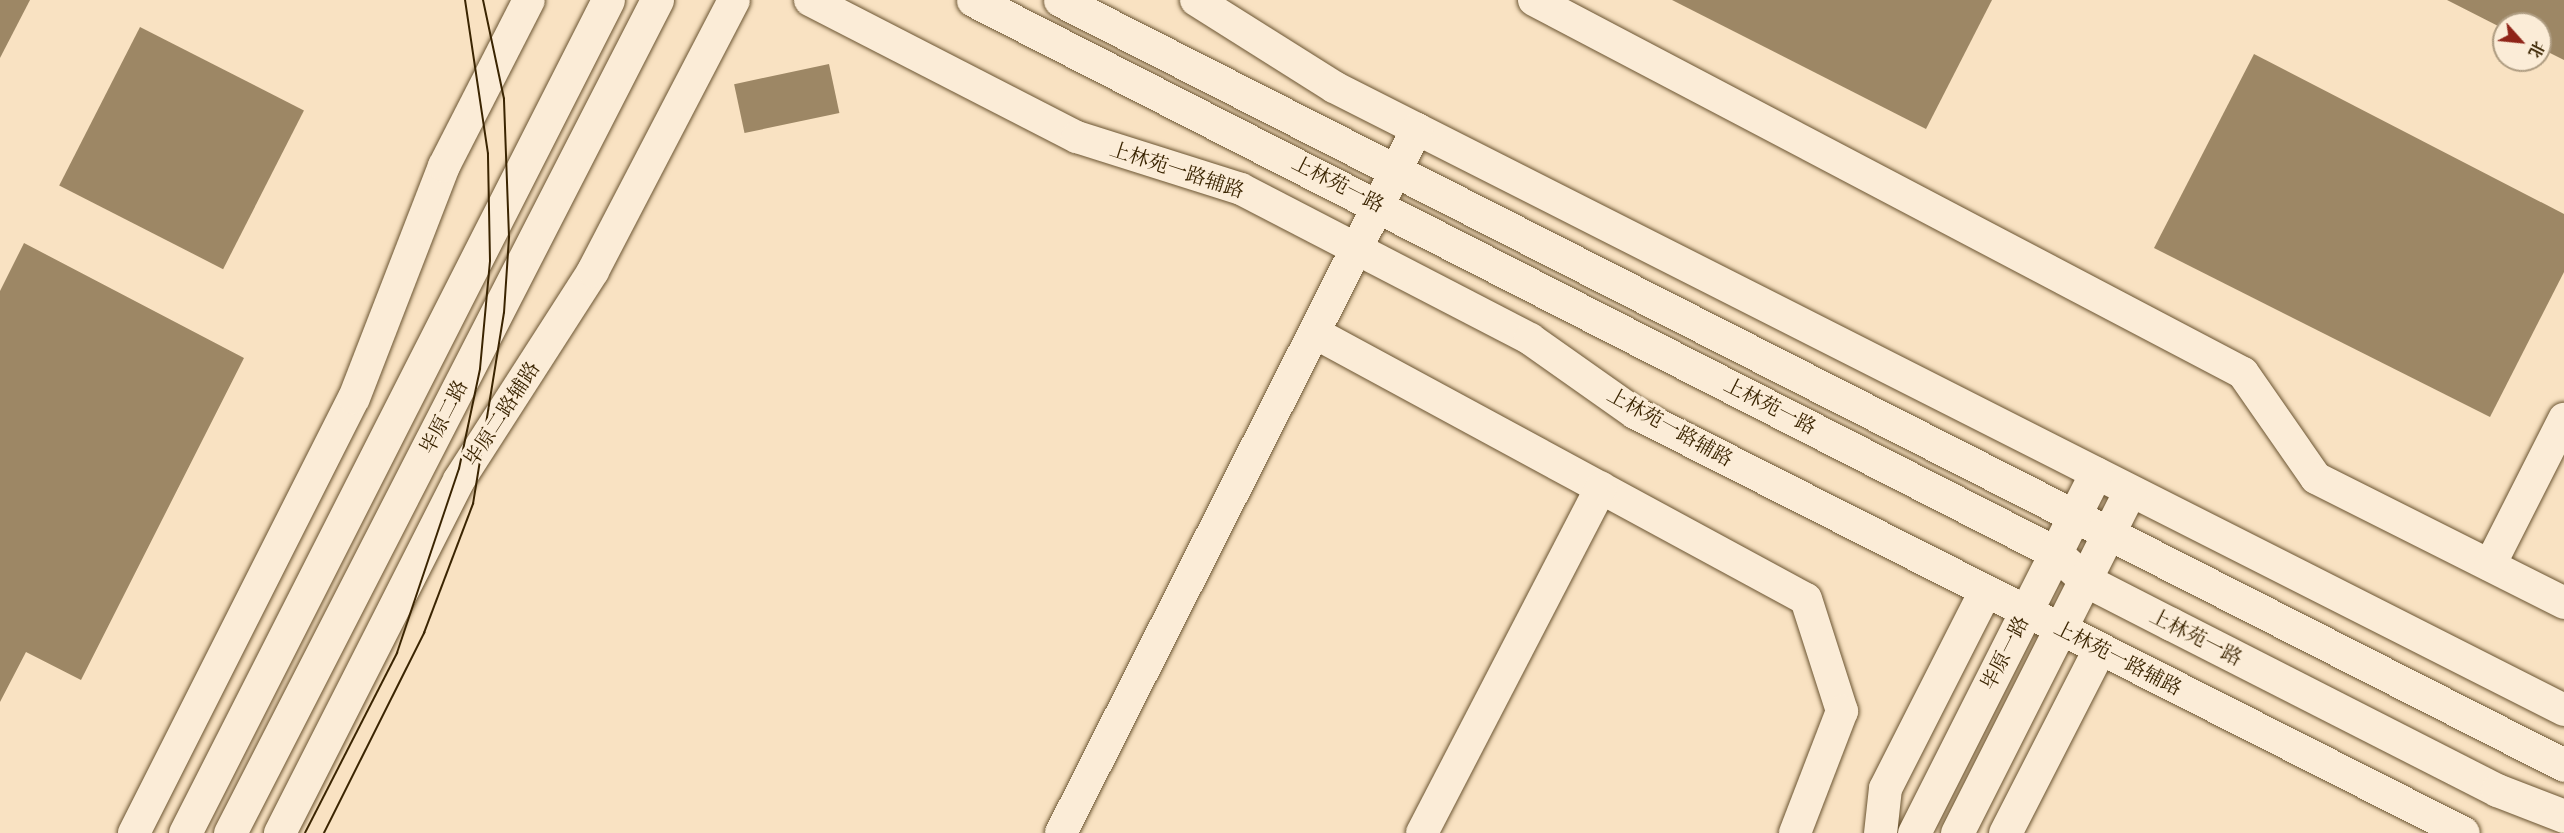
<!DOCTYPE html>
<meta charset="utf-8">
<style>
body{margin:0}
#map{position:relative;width:2564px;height:833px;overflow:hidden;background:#f9e2c2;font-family:"IM FELL French Canon","Noto Serif SC",serif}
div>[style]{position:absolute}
.building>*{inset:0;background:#9d8765;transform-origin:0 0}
.roads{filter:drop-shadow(0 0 2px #6a5431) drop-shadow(0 0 2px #6a5431)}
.minor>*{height:32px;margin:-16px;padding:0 16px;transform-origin:16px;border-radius:16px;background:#fbecd7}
.tertiary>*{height:33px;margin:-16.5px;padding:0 16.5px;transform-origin:16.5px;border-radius:16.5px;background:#fbecd7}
.tram>*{height:1.5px;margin:-0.75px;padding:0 0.75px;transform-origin:0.75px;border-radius:0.75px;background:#3a2401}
span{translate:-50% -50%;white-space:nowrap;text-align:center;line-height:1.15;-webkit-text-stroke:6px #fbecd7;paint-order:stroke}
.street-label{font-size:20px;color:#3a2401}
.north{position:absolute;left:2492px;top:12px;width:60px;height:60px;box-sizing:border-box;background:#fbecd7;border:2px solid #ae9c81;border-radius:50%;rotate:117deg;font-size:16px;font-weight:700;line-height:24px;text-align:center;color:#3a2401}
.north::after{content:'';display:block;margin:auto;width:21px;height:27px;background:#8f2418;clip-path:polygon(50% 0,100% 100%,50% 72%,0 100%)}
</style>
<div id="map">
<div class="building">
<div style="clip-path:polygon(0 0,30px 0,0 58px)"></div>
<div style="clip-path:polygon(1672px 0,1992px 0,1926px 129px)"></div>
<div style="clip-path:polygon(2447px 0,2564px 0,2564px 60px,2540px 48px,2540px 24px,2504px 24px,2504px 29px)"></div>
<div style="left:140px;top:27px;width:184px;height:178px;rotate:27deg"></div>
<div style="clip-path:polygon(2254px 54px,2564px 214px,2564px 272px,2490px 417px,2154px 248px)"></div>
<div style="left:829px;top:64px;width:50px;height:97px;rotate:78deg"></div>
<div style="clip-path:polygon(24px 243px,244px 358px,81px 680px,26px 652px,0 702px,0 291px)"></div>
</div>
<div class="roads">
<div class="minor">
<div style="left:810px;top:0;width:300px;rotate:27.2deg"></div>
<div style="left:1077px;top:137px;width:172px;rotate:17.6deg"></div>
<div style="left:1241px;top:189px;width:326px;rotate:27.4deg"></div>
<div style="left:1530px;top:339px;width:128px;rotate:35.2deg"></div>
<div style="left:1635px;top:413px;width:929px;rotate:26.87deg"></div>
<div style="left:1196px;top:0;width:163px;rotate:32.2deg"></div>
<div style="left:1334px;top:87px;width:1379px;rotate:26.86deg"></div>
<div style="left:1534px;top:0;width:801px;rotate:27.75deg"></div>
<div style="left:2243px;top:373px;width:128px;rotate:55.2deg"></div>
<div style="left:2316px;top:478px;width:278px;rotate:26.7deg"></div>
<div style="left:1315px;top:333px;width:558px;rotate:28.45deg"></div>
<div style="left:1806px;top:599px;width:118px;rotate:72.2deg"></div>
<div style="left:1842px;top:711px;width:131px;rotate:111.1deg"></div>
<div style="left:2490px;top:565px;width:164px;rotate:-63.1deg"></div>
<div style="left:134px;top:833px;width:487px;rotate:-63.2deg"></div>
<div style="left:354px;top:398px;width:249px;rotate:-68.8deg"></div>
<div style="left:444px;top:166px;width:186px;rotate:-62.9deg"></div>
<div style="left:280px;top:833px;width:396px;rotate:-63.1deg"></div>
<div style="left:459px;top:480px;width:248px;rotate:-57.3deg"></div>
<div style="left:593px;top:271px;width:305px;rotate:-62.5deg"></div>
<div style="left:1061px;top:833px;width:789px;rotate:-63.18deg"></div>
<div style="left:1422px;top:833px;width:389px;rotate:-62.6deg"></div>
</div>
<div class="tertiary">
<div style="left:973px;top:0;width:1216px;rotate:27.05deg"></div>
<div style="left:2056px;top:553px;width:40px;rotate:43deg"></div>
<div style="left:2085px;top:580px;width:97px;rotate:27.1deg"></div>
<div style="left:2171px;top:624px;width:366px;rotate:27deg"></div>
<div style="left:2497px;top:790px;width:72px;rotate:21.2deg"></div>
<div style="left:1060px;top:0;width:1687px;rotate:26.96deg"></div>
<div style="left:185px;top:833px;width:934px;rotate:-63.08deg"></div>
<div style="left:230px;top:833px;width:936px;rotate:-62.86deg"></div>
<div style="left:1880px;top:833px;width:45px;rotate:-83.7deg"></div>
<div style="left:1885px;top:788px;width:221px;rotate:-63.1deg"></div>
<div style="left:1914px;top:833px;width:403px;rotate:-63.2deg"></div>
<div style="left:1957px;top:833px;width:383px;rotate:-63.2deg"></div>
<div style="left:2005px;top:833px;width:207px;rotate:-62.9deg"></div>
</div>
</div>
<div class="tram">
<div style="left:305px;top:833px;width:202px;rotate:-62.9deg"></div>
<div style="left:397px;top:653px;width:194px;rotate:-71.4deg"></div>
<div style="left:459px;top:469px;width:102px;rotate:-78.1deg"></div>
<div style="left:480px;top:369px;width:108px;rotate:-84.7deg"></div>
<div style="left:490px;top:261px;width:107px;rotate:-91.1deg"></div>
<div style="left:488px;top:154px;width:156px;rotate:-98.5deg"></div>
<div style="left:324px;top:833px;width:224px;rotate:-63.4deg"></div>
<div style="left:424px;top:633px;width:138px;rotate:-69.2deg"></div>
<div style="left:473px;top:504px;width:193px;rotate:-80.8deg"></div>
<div style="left:504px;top:313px;width:76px;rotate:-86.2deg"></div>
<div style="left:509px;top:237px;width:138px;rotate:-92.1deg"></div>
<div style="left:504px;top:99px;width:101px;rotate:-102deg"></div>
</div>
<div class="street-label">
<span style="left:1177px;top:170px;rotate:18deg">上林苑一路辅路</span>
<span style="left:1338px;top:184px;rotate:27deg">上林苑一路</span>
<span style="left:1770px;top:406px;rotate:27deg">上林苑一路</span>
<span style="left:502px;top:414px;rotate:-57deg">毕原二路辅路</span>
<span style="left:444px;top:417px;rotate:-63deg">毕原二路</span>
<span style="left:1670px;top:427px;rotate:29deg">上林苑一路辅路</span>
<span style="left:2196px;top:637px;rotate:27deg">上林苑一路</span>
<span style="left:2005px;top:653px;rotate:-63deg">毕原一路</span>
<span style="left:2118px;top:658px;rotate:27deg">上林苑一路辅路</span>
</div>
<div class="north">北</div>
</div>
